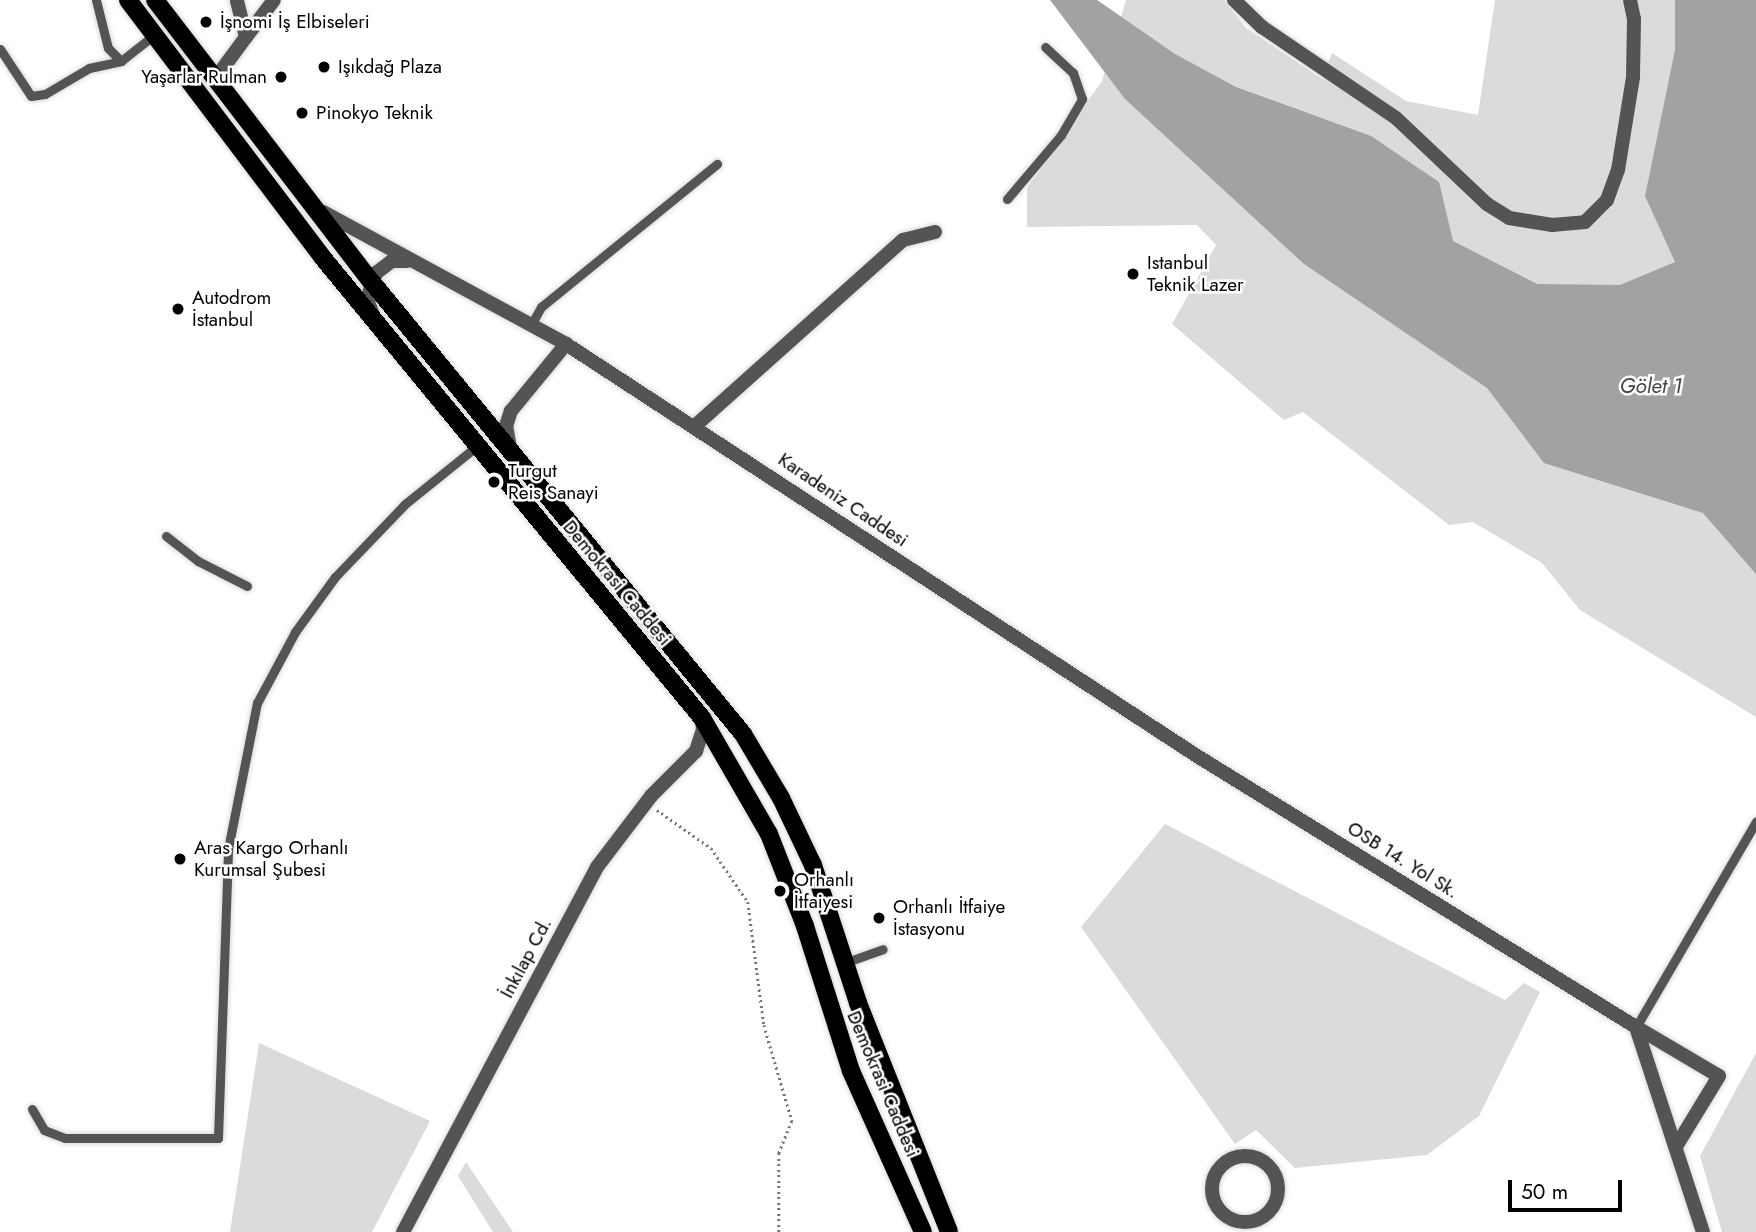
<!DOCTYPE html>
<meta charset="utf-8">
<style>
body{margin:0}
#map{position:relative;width:1756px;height:1232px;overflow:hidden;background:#fff;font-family:Jost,sans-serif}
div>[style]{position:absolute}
.green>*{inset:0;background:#dbdbdb}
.water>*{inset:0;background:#a2a2a2}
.path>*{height:2.5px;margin-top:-1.25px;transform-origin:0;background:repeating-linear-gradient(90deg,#767676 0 2px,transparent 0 5.5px)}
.roads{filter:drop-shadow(0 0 2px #dbdbdb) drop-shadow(0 0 2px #dbdbdb)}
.service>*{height:9px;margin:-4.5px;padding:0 4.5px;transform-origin:4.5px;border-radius:4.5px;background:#545454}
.minor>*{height:14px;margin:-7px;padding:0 7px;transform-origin:7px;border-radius:7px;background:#545454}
.minor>.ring{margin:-7px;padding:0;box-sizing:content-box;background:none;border:14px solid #545454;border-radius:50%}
.tertiary>*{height:14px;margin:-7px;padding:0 7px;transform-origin:7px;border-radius:7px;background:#545454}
.primary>*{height:18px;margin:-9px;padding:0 9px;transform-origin:9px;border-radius:9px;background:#000}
.dots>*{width:19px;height:19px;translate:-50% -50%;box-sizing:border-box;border:4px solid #fff;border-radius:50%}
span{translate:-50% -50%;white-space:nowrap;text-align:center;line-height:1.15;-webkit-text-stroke:5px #fff;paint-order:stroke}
.poi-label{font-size:19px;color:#000}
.left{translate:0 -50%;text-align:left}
.right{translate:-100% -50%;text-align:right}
.street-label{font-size:19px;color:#000}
.water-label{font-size:21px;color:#434343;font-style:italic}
.scale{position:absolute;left:1508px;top:1180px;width:114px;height:32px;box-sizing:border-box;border:4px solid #000;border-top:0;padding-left:9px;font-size:21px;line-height:24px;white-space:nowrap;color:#000;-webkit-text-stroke:5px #fff;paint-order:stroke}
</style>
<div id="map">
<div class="green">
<div style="clip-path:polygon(1126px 0,1224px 0,1246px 28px,1322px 79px,1332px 53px,1406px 101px,1478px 115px,1495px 0,1675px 0,1675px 24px,1756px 29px,1756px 717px,1580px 610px,1542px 563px,1473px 522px,1449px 525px,1303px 412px,1284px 420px,1172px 324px,1216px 245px,1197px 225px,1027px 227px,1027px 188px,1102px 81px)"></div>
<div style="clip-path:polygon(1165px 824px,1505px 1000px,1524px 983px,1540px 992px,1479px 1116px,1427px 1155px,1295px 1168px,1256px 1130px,1235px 1144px,1081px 927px)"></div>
<div style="clip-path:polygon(259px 1043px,430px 1121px,372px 1232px,230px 1232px)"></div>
<div style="clip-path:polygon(1756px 1053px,1756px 1232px,1722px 1232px,1700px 1156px)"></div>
<div style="clip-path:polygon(466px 1162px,513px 1232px,493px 1232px,458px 1176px)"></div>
</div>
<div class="water">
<div style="clip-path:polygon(1050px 0,1097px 0,1175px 54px,1236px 87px,1371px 136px,1439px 182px,1453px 241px,1537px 284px,1620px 285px,1675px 262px,1645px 196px,1675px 50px,1675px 0,1756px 0,1756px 574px,1703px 513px,1544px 463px,1487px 388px,1304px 264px,1125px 99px)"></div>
</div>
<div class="path">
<div style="left:657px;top:810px;width:66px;rotate:35.1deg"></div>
<div style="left:711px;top:848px;width:65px;rotate:55.6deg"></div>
<div style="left:748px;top:902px;width:124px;rotate:82.6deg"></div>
<div style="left:764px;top:1025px;width:100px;rotate:73.7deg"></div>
<div style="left:792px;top:1121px;width:35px;rotate:112deg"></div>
<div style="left:779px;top:1153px;width:79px;rotate:90deg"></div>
</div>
<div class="roads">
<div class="service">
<div style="left:96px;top:0;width:49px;rotate:76deg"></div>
<div style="left:108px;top:48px;width:18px;rotate:45deg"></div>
<div style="left:0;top:49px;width:56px;rotate:56.6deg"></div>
<div style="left:31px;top:96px;width:14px;rotate:-8deg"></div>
<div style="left:45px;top:94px;width:51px;rotate:-30.6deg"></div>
<div style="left:89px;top:68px;width:33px;rotate:-12deg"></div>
<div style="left:121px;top:61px;width:42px;rotate:-38.2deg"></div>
<div style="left:1007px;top:199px;width:84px;rotate:-49.8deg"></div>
<div style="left:1061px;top:135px;width:42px;rotate:-59.7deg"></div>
<div style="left:1082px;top:99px;width:28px;rotate:-109deg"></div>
<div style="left:1073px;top:73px;width:38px;rotate:-137deg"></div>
<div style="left:531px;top:325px;width:21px;rotate:-61deg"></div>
<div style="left:541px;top:307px;width:227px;rotate:-39.1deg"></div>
<div style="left:166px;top:536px;width:41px;rotate:38deg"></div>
<div style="left:198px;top:561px;width:55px;rotate:27deg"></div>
<div style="left:844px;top:963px;width:41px;rotate:-19.7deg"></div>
<div style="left:1636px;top:1027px;width:238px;rotate:-59.7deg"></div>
<div style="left:32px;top:1109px;width:24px;rotate:60deg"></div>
<div style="left:44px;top:1130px;width:22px;rotate:21deg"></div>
<div style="left:65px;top:1138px;width:153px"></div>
<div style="left:218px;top:1138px;width:289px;rotate:-88deg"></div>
<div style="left:228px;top:849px;width:149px;rotate:-78.8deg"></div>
<div style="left:257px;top:703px;width:81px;rotate:-61.8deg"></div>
<div style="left:295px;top:632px;width:68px;rotate:-54deg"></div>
<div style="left:335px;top:577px;width:101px;rotate:-46.2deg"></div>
<div style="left:405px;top:504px;width:92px;rotate:-38.9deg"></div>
</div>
<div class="minor">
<div style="left:1234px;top:0;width:39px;rotate:44deg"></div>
<div style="left:1262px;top:27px;width:162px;rotate:34.2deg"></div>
<div style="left:1396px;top:118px;width:125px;rotate:43.4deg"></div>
<div style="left:1487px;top:204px;width:26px;rotate:32deg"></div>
<div style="left:1509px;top:218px;width:44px;rotate:9.2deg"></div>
<div style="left:1552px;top:225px;width:33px;rotate:-5deg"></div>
<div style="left:1585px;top:222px;width:31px;rotate:-45deg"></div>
<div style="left:1607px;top:200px;width:32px;rotate:-70deg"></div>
<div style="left:1618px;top:170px;width:94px;rotate:-80.8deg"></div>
<div style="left:1633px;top:77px;width:58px;rotate:-89deg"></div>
<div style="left:1634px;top:19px;width:19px;rotate:-102deg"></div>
<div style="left:246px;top:37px;width:46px;rotate:-52.9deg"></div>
<div style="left:323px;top:212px;width:277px;rotate:28.5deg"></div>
<div style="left:566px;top:344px;width:754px;rotate:33.14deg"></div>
<div style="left:1197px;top:756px;width:516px;rotate:31.69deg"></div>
<div style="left:1636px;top:1027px;width:216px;rotate:71.9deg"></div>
<div style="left:373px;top:315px;width:17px;rotate:-111deg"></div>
<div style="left:367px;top:299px;width:28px;rotate:-71deg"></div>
<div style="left:376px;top:273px;width:20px;rotate:-37deg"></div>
<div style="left:392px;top:261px;width:15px"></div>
<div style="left:696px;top:425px;width:278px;rotate:-41.8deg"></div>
<div style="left:903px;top:240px;width:33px;rotate:-14deg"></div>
<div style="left:510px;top:448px;width:22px;rotate:-100deg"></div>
<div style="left:506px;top:426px;width:16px;rotate:-72deg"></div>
<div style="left:511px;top:411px;width:87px;rotate:-50.6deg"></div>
<div style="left:1636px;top:1027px;width:96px;rotate:30.6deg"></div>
<div style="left:1719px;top:1076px;width:81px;rotate:121.3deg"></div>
<div class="ring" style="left:1212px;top:1156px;width:52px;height:52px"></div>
</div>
<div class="tertiary">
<div style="left:215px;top:79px;width:52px;rotate:-53.6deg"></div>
<div style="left:246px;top:37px;width:38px;rotate:-104deg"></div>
<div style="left:403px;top:1232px;width:413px;rotate:-62deg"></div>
<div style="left:597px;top:867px;width:89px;rotate:-52.7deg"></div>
<div style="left:651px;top:796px;width:64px;rotate:-45deg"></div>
<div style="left:696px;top:751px;width:22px;rotate:-72deg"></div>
<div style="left:703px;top:730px;width:12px;rotate:-95deg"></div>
</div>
<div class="primary">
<div style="left:128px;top:0;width:323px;rotate:52.9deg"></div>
<div style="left:323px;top:258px;width:596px;rotate:50.51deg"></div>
<div style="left:702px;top:718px;width:134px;rotate:60deg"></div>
<div style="left:769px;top:834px;width:99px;rotate:68.6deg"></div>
<div style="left:805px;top:926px;width:152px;rotate:72.4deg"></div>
<div style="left:851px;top:1071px;width:176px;rotate:65.9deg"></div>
<div style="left:155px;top:0;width:354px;rotate:52.5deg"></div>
<div style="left:371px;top:281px;width:586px;rotate:50.61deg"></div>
<div style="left:743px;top:734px;width:74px;rotate:59.3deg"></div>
<div style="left:781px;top:798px;width:74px;rotate:64.5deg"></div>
<div style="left:813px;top:865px;width:145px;rotate:71.9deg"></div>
<div style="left:858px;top:1003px;width:246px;rotate:68.3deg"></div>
</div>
</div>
<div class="dots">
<div style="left:206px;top:22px;background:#000"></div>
<div style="left:324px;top:67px;background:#000"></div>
<div style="left:281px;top:77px;background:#000"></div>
<div style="left:302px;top:113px;background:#000"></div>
<div style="left:1133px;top:274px;background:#000"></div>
<div style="left:178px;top:309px;background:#000"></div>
<div style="left:494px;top:482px;background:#000"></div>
<div style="left:180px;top:859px;background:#000"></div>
<div style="left:780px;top:891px;background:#000"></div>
<div style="left:879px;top:918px;background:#000"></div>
</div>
<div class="poi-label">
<span class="left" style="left:220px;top:22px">İşnomi İş Elbiseleri</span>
<span class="left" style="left:338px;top:67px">Işıkdağ Plaza</span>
<span class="right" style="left:267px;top:77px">Yaşarlar Rulman</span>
<span class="left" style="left:316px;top:113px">Pinokyo Teknik</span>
<span class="left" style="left:1147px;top:274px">Istanbul<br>Teknik Lazer</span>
<span class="left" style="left:192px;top:309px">Autodrom<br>İstanbul</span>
<span class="left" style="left:508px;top:482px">Turgut<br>Reis Sanayi</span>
<span class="left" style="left:194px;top:859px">Aras Kargo Orhanlı<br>Kurumsal Şubesi</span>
<span class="left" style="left:794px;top:891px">Orhanlı<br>İtfaiyesi</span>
<span class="left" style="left:893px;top:918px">Orhanlı İtfaiye<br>İstasyonu</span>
</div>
<div class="street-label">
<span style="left:843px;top:500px;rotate:34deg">Karadeniz Caddesi</span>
<span style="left:617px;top:583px;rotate:50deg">Demokrasi Caddesi</span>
<span style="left:1403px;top:860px;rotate:32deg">OSB 14. Yol Sk.</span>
<span style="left:526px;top:958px;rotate:-62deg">İnkılap Cd.</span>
<span style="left:883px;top:1084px;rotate:67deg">Demokrasi Caddesi</span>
</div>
<div class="water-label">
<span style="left:1651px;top:386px">Gölet 1</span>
</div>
<div class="scale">50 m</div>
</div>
